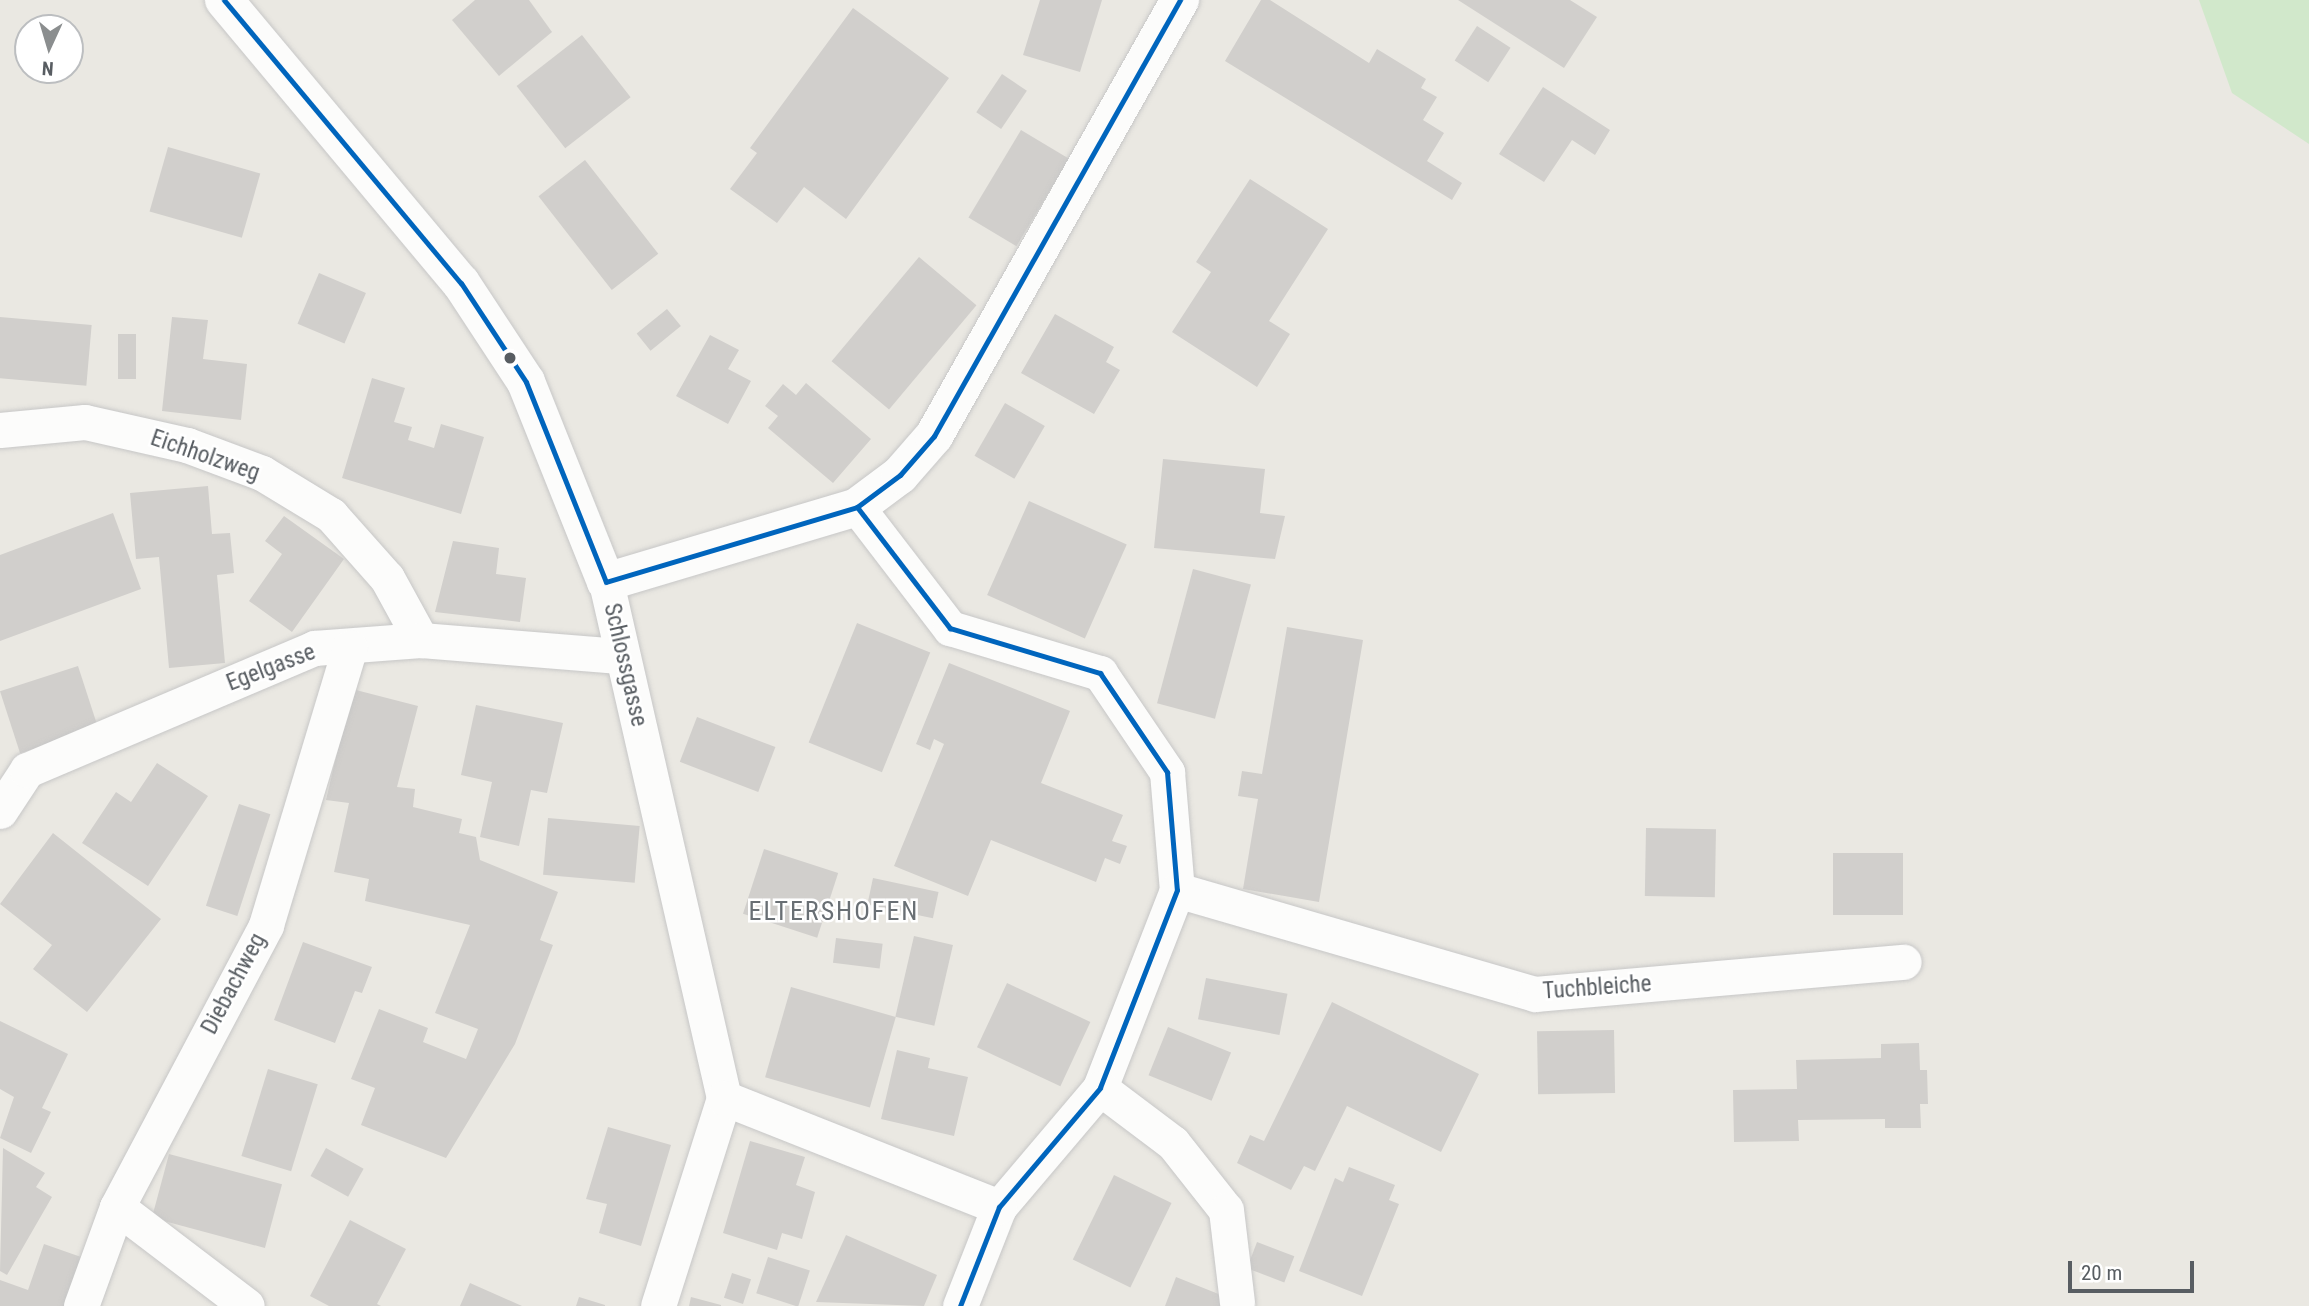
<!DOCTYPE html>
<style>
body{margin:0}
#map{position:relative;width:2309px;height:1306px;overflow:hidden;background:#eae8e2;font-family:"Roboto Condensed",sans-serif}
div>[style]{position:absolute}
.green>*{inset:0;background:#d1e8cb}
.building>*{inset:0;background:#d1cfcc;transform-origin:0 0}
.roads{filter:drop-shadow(0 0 2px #c7c7c7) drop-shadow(0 0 2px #c7c7c7)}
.minor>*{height:35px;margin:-17.5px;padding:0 17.5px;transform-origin:17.5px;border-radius:17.5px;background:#fcfcfb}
.tertiary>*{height:38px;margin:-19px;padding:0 19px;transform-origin:19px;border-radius:19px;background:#fcfcfb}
.bus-1>*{height:5px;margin:-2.5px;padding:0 2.5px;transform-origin:2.5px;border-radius:2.5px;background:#0065bd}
.dots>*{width:19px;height:19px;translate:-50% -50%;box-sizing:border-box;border:4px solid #fff;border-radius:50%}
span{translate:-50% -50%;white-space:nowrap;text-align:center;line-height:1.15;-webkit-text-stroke:5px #fff;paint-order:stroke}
.street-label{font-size:23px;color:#585d62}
.quarter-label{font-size:26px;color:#696f74;letter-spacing:2px}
.north{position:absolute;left:14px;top:14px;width:70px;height:70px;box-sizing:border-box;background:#fff;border:2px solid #bcbec0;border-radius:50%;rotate:184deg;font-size:19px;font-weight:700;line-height:28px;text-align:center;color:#585d62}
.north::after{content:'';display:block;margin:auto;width:24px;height:32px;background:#8b8e8f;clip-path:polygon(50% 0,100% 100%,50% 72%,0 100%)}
.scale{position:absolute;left:2068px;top:1261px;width:126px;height:32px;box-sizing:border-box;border:4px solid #585d62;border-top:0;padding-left:9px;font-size:21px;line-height:24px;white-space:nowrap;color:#585d62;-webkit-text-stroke:5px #fff;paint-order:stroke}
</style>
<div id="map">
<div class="green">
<div style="clip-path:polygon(2199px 0,2309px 0,2309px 144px,2232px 93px)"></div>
</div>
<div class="building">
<div style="clip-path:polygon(475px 0,529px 0,552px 32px,499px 76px,452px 20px)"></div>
<div style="clip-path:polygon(1040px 0,1102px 0,1080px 72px,1023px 55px)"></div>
<div style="clip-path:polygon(1261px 0,1270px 0,1369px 63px,1377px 49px,1426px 79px,1421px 88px,1437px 97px,1423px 120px,1444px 133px,1427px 161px,1462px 183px,1452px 200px,1225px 61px)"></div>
<div style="clip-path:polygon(1458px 0,1570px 0,1597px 17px,1564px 68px)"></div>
<div style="clip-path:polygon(853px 8px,949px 78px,846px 219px,804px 187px,777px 223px,730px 189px,757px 153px,750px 148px)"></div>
<div style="left:1477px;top:26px;width:40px;height:41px;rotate:33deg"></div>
<div style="left:582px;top:35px;width:79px;height:83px;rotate:52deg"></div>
<div style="left:1002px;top:74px;width:30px;height:46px;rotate:34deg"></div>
<div style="clip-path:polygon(1543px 87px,1610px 130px,1595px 155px,1572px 140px,1544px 182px,1499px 154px)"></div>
<div style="left:1021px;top:130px;width:56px;height:102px;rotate:31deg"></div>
<div style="left:168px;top:147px;width:96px;height:67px;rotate:16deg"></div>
<div style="left:585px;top:160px;width:119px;height:59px;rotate:52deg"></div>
<div style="clip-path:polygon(1250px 179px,1328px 229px,1269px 321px,1290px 334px,1257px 387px,1172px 332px,1211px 272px,1196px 262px)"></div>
<div style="left:919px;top:257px;width:75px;height:136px;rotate:40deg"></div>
<div style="left:319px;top:273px;width:51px;height:55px;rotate:23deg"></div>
<div style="left:667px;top:309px;width:22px;height:39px;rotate:51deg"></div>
<div style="clip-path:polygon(1055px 314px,1114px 347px,1106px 362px,1120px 370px,1094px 414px,1021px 373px)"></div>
<div style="left:0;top:317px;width:92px;height:61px;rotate:5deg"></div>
<div style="clip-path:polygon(172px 317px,208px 320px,203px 359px,247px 364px,241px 420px,162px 411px)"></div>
<div style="left:118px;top:334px;width:18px;height:45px"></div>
<div style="clip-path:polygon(710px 335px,739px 350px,728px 369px,751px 381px,728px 424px,676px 396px)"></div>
<div style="clip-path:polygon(372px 378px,405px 388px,394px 422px,412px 427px,408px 440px,434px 448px,441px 424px,484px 437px,461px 514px,342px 478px)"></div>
<div style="clip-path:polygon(806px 383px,871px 439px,833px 483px,768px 428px,778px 416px,765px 406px,783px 384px,796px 395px)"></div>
<div style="left:1005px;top:403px;width:46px;height:61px;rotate:30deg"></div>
<div style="clip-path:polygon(1163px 459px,1265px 469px,1260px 513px,1285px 516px,1275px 559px,1154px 548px)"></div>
<div style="clip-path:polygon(208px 486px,212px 534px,230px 533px,234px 573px,217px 575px,225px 663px,169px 668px,159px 557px,136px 559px,130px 493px)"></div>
<div style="left:1029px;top:501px;width:107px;height:103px;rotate:24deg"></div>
<div style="clip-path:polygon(113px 513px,141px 589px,0 641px,0 555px)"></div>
<div style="clip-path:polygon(284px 516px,344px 559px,292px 632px,249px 601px,282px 554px,265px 541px)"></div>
<div style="clip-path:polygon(453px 541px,499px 548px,496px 574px,526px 578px,520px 622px,435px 612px)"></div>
<div style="left:1193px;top:569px;width:60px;height:139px;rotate:15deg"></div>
<div style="left:857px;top:623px;width:79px;height:129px;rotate:22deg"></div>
<div style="clip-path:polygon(1287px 627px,1363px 640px,1319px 902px,1243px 889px,1258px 799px,1238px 796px,1242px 771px,1262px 774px)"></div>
<div style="clip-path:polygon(949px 663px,1070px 711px,1041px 783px,1123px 815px,1112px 841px,1127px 846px,1120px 864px,1105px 858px,1096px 882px,991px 840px,968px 896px,894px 866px,944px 744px,934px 739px,930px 750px,916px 744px)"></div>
<div style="left:78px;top:666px;width:65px;height:82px;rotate:72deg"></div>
<div style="clip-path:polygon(352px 689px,418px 706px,397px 787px,415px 789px,413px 807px,462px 819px,459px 833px,476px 837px,480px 860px,558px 892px,540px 940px,553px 945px,515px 1044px,446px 1158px,361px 1125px,375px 1088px,351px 1079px,379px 1009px,428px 1028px,423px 1042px,466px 1059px,478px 1029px,435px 1013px,470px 925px,365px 901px,369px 879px,334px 872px,349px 803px,326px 800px)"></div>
<div style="clip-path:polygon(476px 705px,563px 723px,547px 793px,531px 790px,519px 846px,480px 837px,492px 782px,461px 775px)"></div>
<div style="left:697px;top:717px;width:84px;height:48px;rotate:21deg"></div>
<div style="clip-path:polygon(157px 763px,208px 796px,148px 886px,82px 843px,116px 792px,131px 802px)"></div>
<div style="left:239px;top:804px;width:33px;height:107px;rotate:18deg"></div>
<div style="left:548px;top:818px;width:92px;height:57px;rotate:5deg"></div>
<div style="left:1646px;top:828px;width:70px;height:68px;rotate:1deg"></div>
<div style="clip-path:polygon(53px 833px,161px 919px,87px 1012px,33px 969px,52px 945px,0 904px)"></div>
<div style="left:764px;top:849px;width:78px;height:68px;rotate:18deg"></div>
<div style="left:1833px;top:853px;width:70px;height:62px"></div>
<div style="left:873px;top:878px;width:67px;height:27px;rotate:12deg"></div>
<div style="left:914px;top:936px;width:40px;height:83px;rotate:13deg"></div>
<div style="left:836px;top:938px;width:47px;height:25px;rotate:7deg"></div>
<div style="clip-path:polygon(303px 942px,372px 967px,362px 993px,355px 991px,335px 1043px,274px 1020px)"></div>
<div style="left:1206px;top:978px;width:83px;height:42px;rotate:11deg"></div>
<div style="left:1007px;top:983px;width:92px;height:71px;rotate:25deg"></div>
<div style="left:791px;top:987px;width:109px;height:94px;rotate:16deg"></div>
<div style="clip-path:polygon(1332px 1002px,1479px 1074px,1441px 1152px,1347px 1106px,1315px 1171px,1304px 1166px,1291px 1190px,1237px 1163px,1250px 1135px,1264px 1141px)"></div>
<div style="clip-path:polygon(0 1021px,68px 1054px,42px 1108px,51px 1112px,31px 1153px,0 1138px,14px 1097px,0 1089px)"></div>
<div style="left:1168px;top:1027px;width:68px;height:52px;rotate:22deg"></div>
<div style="left:1614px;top:1030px;width:63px;height:77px;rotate:89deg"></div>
<div style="clip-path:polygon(1919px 1043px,1920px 1070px,1927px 1070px,1928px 1104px,1920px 1104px,1921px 1128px,1885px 1128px,1885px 1119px,1798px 1120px,1799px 1141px,1734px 1142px,1733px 1090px,1797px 1089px,1796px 1060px,1881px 1058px,1881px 1044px)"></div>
<div style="clip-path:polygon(897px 1050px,930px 1058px,928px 1068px,968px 1077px,954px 1136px,881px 1119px)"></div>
<div style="left:268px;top:1069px;width:52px;height:91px;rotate:17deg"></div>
<div style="clip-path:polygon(608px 1127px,671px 1145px,641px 1246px,599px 1233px,607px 1204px,586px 1199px)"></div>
<div style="clip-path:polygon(750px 1141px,805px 1157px,796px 1185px,815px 1192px,802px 1239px,782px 1233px,777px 1250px,723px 1233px)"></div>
<div style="clip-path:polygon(3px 1148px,45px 1173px,36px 1187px,52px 1197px,7px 1275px,0 1271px)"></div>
<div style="left:326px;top:1148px;width:43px;height:32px;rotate:29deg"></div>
<div style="left:169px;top:1154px;width:117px;height:66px;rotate:15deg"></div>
<div style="clip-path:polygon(1349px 1167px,1395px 1185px,1389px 1200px,1399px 1204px,1362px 1296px,1299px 1271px,1335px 1178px,1343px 1182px)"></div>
<div style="left:1114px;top:1175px;width:64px;height:94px;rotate:26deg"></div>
<div style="clip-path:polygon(350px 1220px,406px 1249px,377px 1304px,381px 1306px,329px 1306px,310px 1296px)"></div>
<div style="clip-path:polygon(846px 1235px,937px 1275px,924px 1306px,816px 1302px)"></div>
<div style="left:1257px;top:1242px;width:40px;height:28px;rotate:21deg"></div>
<div style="clip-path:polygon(44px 1244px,81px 1257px,64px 1306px,0 1306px,0 1280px,28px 1290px)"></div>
<div style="left:768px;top:1257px;width:44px;height:38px;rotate:18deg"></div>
<div style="left:732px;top:1273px;width:20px;height:26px;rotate:18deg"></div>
<div style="clip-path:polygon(1176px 1277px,1226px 1297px,1223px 1306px,1165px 1306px)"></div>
<div style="clip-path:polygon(470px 1283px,522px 1306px,460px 1306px)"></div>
<div style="clip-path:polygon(579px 1297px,605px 1305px,605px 1306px,576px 1306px)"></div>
<div style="clip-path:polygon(691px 1297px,721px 1305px,721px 1306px,689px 1306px)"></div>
</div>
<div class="roads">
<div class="minor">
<div style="left:0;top:430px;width:85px;rotate:-5.4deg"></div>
<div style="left:85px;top:422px;width:105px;rotate:12.7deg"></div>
<div style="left:187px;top:445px;width:80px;rotate:20.5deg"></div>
<div style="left:262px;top:473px;width:81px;rotate:31.3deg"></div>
<div style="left:331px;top:515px;width:84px;rotate:48.4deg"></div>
<div style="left:387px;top:578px;width:71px;rotate:61.3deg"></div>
<div style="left:857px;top:507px;width:153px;rotate:52.5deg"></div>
<div style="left:950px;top:628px;width:157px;rotate:16.7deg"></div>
<div style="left:1100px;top:673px;width:120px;rotate:55.9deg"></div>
<div style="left:1167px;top:772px;width:118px;rotate:85.2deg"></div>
<div style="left:1177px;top:890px;width:212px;rotate:111.3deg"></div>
<div style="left:1100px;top:1088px;width:156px;rotate:130.3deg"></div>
<div style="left:999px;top:1207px;width:106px;rotate:111.5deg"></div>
<div style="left:606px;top:582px;width:529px;rotate:77.12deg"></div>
<div style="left:724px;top:1098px;width:218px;rotate:107.6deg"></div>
<div style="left:0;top:811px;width:49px;rotate:-56.6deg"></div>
<div style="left:27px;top:770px;width:312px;rotate:-23deg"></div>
<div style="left:314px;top:648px;width:107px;rotate:-4.3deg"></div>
<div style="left:421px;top:640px;width:202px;rotate:4.6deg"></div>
<div style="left:1177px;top:890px;width:373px;rotate:16.2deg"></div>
<div style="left:1535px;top:994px;width:370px;rotate:-5deg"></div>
<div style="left:1100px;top:1088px;width:91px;rotate:37deg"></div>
<div style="left:1173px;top:1143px;width:85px;rotate:51.7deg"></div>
<div style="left:1226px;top:1210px;width:93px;rotate:83.2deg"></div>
<div style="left:724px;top:1098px;width:296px;rotate:21.6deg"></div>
<div style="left:117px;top:1207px;width:163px;rotate:37.3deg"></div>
<div style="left:81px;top:1306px;width:105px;rotate:-70deg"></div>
<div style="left:117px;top:1207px;width:319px;rotate:-62.1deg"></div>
<div style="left:266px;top:925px;width:290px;rotate:-73.2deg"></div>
</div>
<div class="tertiary">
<div style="left:224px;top:0;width:369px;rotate:50.1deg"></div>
<div style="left:461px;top:283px;width:118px;rotate:56.7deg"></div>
<div style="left:526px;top:382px;width:215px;rotate:68.2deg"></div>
<div style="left:606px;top:582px;width:262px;rotate:-16.6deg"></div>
<div style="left:857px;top:507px;width:54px;rotate:-36.7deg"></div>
<div style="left:900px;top:475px;width:52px;rotate:-48.9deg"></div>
<div style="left:934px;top:436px;width:501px;rotate:-60.57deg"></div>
</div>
</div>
<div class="bus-1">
<div style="left:224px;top:0;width:369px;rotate:50.1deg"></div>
<div style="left:461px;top:283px;width:118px;rotate:56.7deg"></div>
<div style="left:526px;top:382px;width:215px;rotate:68.2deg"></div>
<div style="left:857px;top:507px;width:153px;rotate:52.5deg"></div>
<div style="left:950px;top:628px;width:157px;rotate:16.7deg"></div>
<div style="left:1100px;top:673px;width:120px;rotate:55.9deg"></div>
<div style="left:1167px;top:772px;width:118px;rotate:85.2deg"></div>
<div style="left:1177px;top:890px;width:212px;rotate:111.3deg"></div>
<div style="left:1100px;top:1088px;width:156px;rotate:130.3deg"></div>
<div style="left:999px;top:1207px;width:106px;rotate:111.5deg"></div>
<div style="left:606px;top:582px;width:262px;rotate:-16.6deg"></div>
<div style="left:857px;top:507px;width:54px;rotate:-36.7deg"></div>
<div style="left:900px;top:475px;width:52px;rotate:-48.9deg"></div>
<div style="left:934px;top:436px;width:501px;rotate:-60.57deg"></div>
</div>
<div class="dots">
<div style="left:510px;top:358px;background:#585d62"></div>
</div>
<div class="street-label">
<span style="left:205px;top:456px;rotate:19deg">Eichholzweg</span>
<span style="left:625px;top:665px;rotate:77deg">Schlossgasse</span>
<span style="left:271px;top:668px;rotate:-21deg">Egelgasse</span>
<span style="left:234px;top:984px;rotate:-62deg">Diebachweg</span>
<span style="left:1597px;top:988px;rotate:-4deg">Tuchbleiche</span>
</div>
<div class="quarter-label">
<span style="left:834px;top:912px">ELTERSHOFEN</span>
</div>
<div class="north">N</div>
<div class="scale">20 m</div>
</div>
